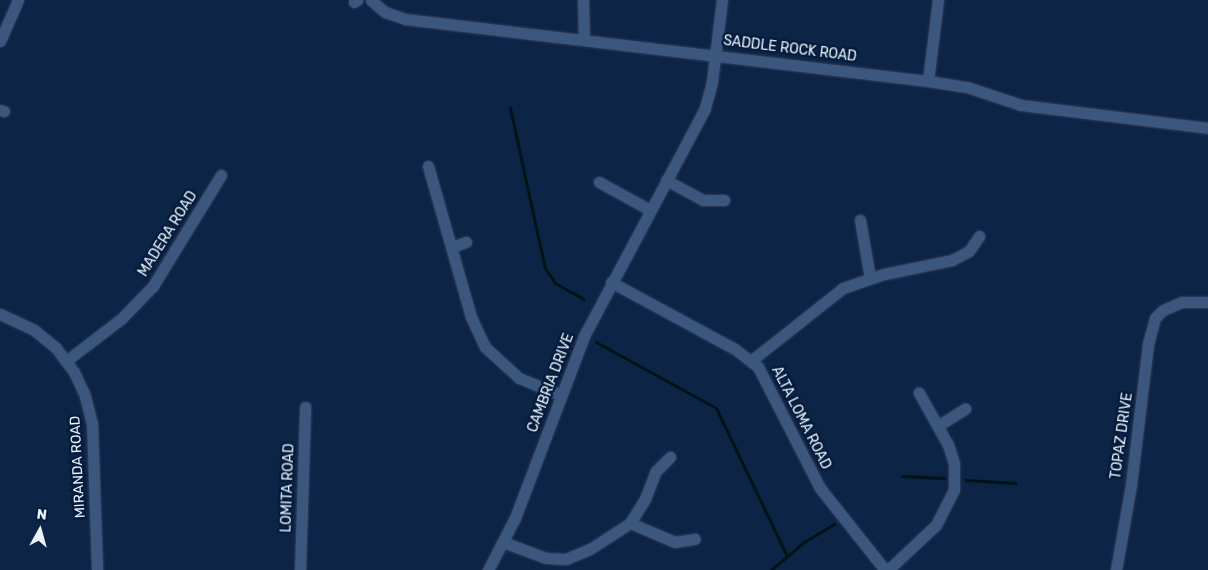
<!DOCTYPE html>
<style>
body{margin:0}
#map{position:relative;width:1208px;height:570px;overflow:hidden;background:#0c2547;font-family:Rubik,sans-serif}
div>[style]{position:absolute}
.stream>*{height:3px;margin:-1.5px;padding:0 1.5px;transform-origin:1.5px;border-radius:1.5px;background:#001415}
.roads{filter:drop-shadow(0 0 1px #343f5a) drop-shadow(0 0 1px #343f5a)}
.minor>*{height:11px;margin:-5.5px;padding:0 5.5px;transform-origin:5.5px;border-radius:5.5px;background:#3c577d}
span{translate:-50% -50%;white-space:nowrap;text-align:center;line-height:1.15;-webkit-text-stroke:5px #031b3c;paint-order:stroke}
.street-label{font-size:14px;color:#ebf2fb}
.north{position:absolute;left:15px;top:505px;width:50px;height:50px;-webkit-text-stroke:4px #031b3c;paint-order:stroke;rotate:7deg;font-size:14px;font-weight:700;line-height:20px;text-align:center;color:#ebf2fb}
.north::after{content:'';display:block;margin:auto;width:18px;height:22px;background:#ebf2fb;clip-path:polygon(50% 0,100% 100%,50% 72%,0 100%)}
</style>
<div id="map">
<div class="stream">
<div style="left:510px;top:108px;width:164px;rotate:77.7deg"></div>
<div style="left:545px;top:268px;width:18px;rotate:56deg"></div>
<div style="left:555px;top:283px;width:33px;rotate:29deg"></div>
<div style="left:596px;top:342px;width:137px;rotate:28.8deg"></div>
<div style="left:716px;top:408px;width:164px;rotate:64.4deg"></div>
<div style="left:902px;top:476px;width:42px;rotate:2.7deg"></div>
<div style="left:966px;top:480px;width:50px;rotate:3.4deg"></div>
<div style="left:771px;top:570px;width:43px;rotate:-40.3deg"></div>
<div style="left:804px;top:542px;width:35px;rotate:-31deg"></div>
</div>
<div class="roads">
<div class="minor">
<div style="left:371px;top:0;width:18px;rotate:41deg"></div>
<div style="left:385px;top:12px;width:21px;rotate:19deg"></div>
<div style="left:405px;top:19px;width:527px;rotate:6.76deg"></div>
<div style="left:928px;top:81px;width:39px;rotate:9deg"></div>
<div style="left:967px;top:87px;width:57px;rotate:18.4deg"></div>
<div style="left:1021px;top:105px;width:188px;rotate:7deg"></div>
<div style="left:583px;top:0;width:40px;rotate:88.6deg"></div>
<div style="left:354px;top:2px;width:4px;rotate:-34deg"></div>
<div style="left:0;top:41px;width:45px;rotate:-66.3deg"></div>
<div style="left:928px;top:81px;width:82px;rotate:-83deg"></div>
<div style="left:0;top:110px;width:4px;rotate:14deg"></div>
<div style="left:428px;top:166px;width:157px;rotate:74.1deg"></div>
<div style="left:471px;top:317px;width:33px;rotate:65deg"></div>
<div style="left:485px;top:347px;width:46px;rotate:42.4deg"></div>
<div style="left:519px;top:378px;width:45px;rotate:22deg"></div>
<div style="left:666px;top:180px;width:42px;rotate:28.4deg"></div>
<div style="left:703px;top:200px;width:21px"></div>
<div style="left:599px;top:182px;width:58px;rotate:28.8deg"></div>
<div style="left:860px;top:220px;width:59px;rotate:80.2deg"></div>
<div style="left:452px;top:247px;width:15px;rotate:-20deg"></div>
<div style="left:611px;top:282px;width:141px;rotate:28.4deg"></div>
<div style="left:735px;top:349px;width:29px;rotate:38deg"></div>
<div style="left:758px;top:367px;width:136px;rotate:62.9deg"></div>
<div style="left:820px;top:488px;width:105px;rotate:51.6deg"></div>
<div style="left:0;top:314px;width:38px;rotate:25deg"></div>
<div style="left:34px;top:330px;width:28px;rotate:39deg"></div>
<div style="left:56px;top:348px;width:30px;rotate:53deg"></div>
<div style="left:74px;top:372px;width:26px;rotate:65deg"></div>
<div style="left:85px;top:396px;width:29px;rotate:76deg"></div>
<div style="left:92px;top:424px;width:146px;rotate:88deg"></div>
<div style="left:752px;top:360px;width:116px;rotate:-38.4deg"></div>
<div style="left:843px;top:288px;width:43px;rotate:-18.9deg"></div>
<div style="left:884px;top:274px;width:69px;rotate:-11.6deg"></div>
<div style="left:952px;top:260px;width:19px;rotate:-28deg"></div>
<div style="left:969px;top:251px;width:18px;rotate:-56deg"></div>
<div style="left:66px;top:361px;width:71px;rotate:-37.5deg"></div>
<div style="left:122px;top:318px;width:45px;rotate:-45.9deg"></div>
<div style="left:153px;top:286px;width:130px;rotate:-58.5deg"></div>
<div style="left:939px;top:425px;width:31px;rotate:-32deg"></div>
<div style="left:630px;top:523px;width:49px;rotate:22.9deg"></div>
<div style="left:675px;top:542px;width:20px;rotate:-9deg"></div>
<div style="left:503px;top:542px;width:46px;rotate:20.4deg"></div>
<div style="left:546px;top:558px;width:20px;rotate:3deg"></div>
<div style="left:566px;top:559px;width:26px;rotate:-23deg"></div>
<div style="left:590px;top:549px;width:48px;rotate:-33deg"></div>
<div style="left:630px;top:523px;width:28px;rotate:-58deg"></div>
<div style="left:645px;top:499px;width:30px;rotate:-69deg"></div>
<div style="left:656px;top:471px;width:20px;rotate:-45deg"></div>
<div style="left:300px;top:570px;width:163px;rotate:-88.2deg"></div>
<div style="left:488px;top:570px;width:59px;rotate:-62.6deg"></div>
<div style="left:515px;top:518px;width:195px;rotate:-69.2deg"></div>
<div style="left:584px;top:336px;width:258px;rotate:-62deg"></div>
<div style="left:705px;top:108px;width:28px;rotate:-75deg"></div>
<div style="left:712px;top:81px;width:82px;rotate:-83deg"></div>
<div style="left:888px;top:570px;width:66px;rotate:-43.2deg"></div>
<div style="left:936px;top:525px;width:39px;rotate:-63deg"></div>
<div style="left:954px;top:490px;width:27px;rotate:-90deg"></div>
<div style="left:954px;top:463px;width:19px;rotate:-108deg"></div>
<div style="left:948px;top:445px;width:60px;rotate:-119.1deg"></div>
<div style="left:1116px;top:570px;width:86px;rotate:-80deg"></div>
<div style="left:1131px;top:485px;width:142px;rotate:-83.1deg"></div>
<div style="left:1148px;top:344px;width:27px;rotate:-75deg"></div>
<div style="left:1155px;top:318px;width:11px;rotate:-45deg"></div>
<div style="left:1163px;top:310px;width:21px;rotate:-23deg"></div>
<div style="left:1182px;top:302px;width:26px"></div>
</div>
</div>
<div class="street-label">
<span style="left:790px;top:49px;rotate:7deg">SADDLE ROCK ROAD</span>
<span style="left:168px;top:234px;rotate:-58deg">MADERA ROAD</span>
<span style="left:551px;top:383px;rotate:-69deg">CAMBRIA DRIVE</span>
<span style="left:801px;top:418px;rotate:63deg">ALTA LOMA ROAD</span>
<span style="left:1122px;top:436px;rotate:-82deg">TOPAZ DRIVE</span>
<span style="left:78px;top:467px;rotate:-93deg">MIRANDA ROAD</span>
<span style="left:288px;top:488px;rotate:-88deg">LOMITA ROAD</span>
</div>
<div class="north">N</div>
</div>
